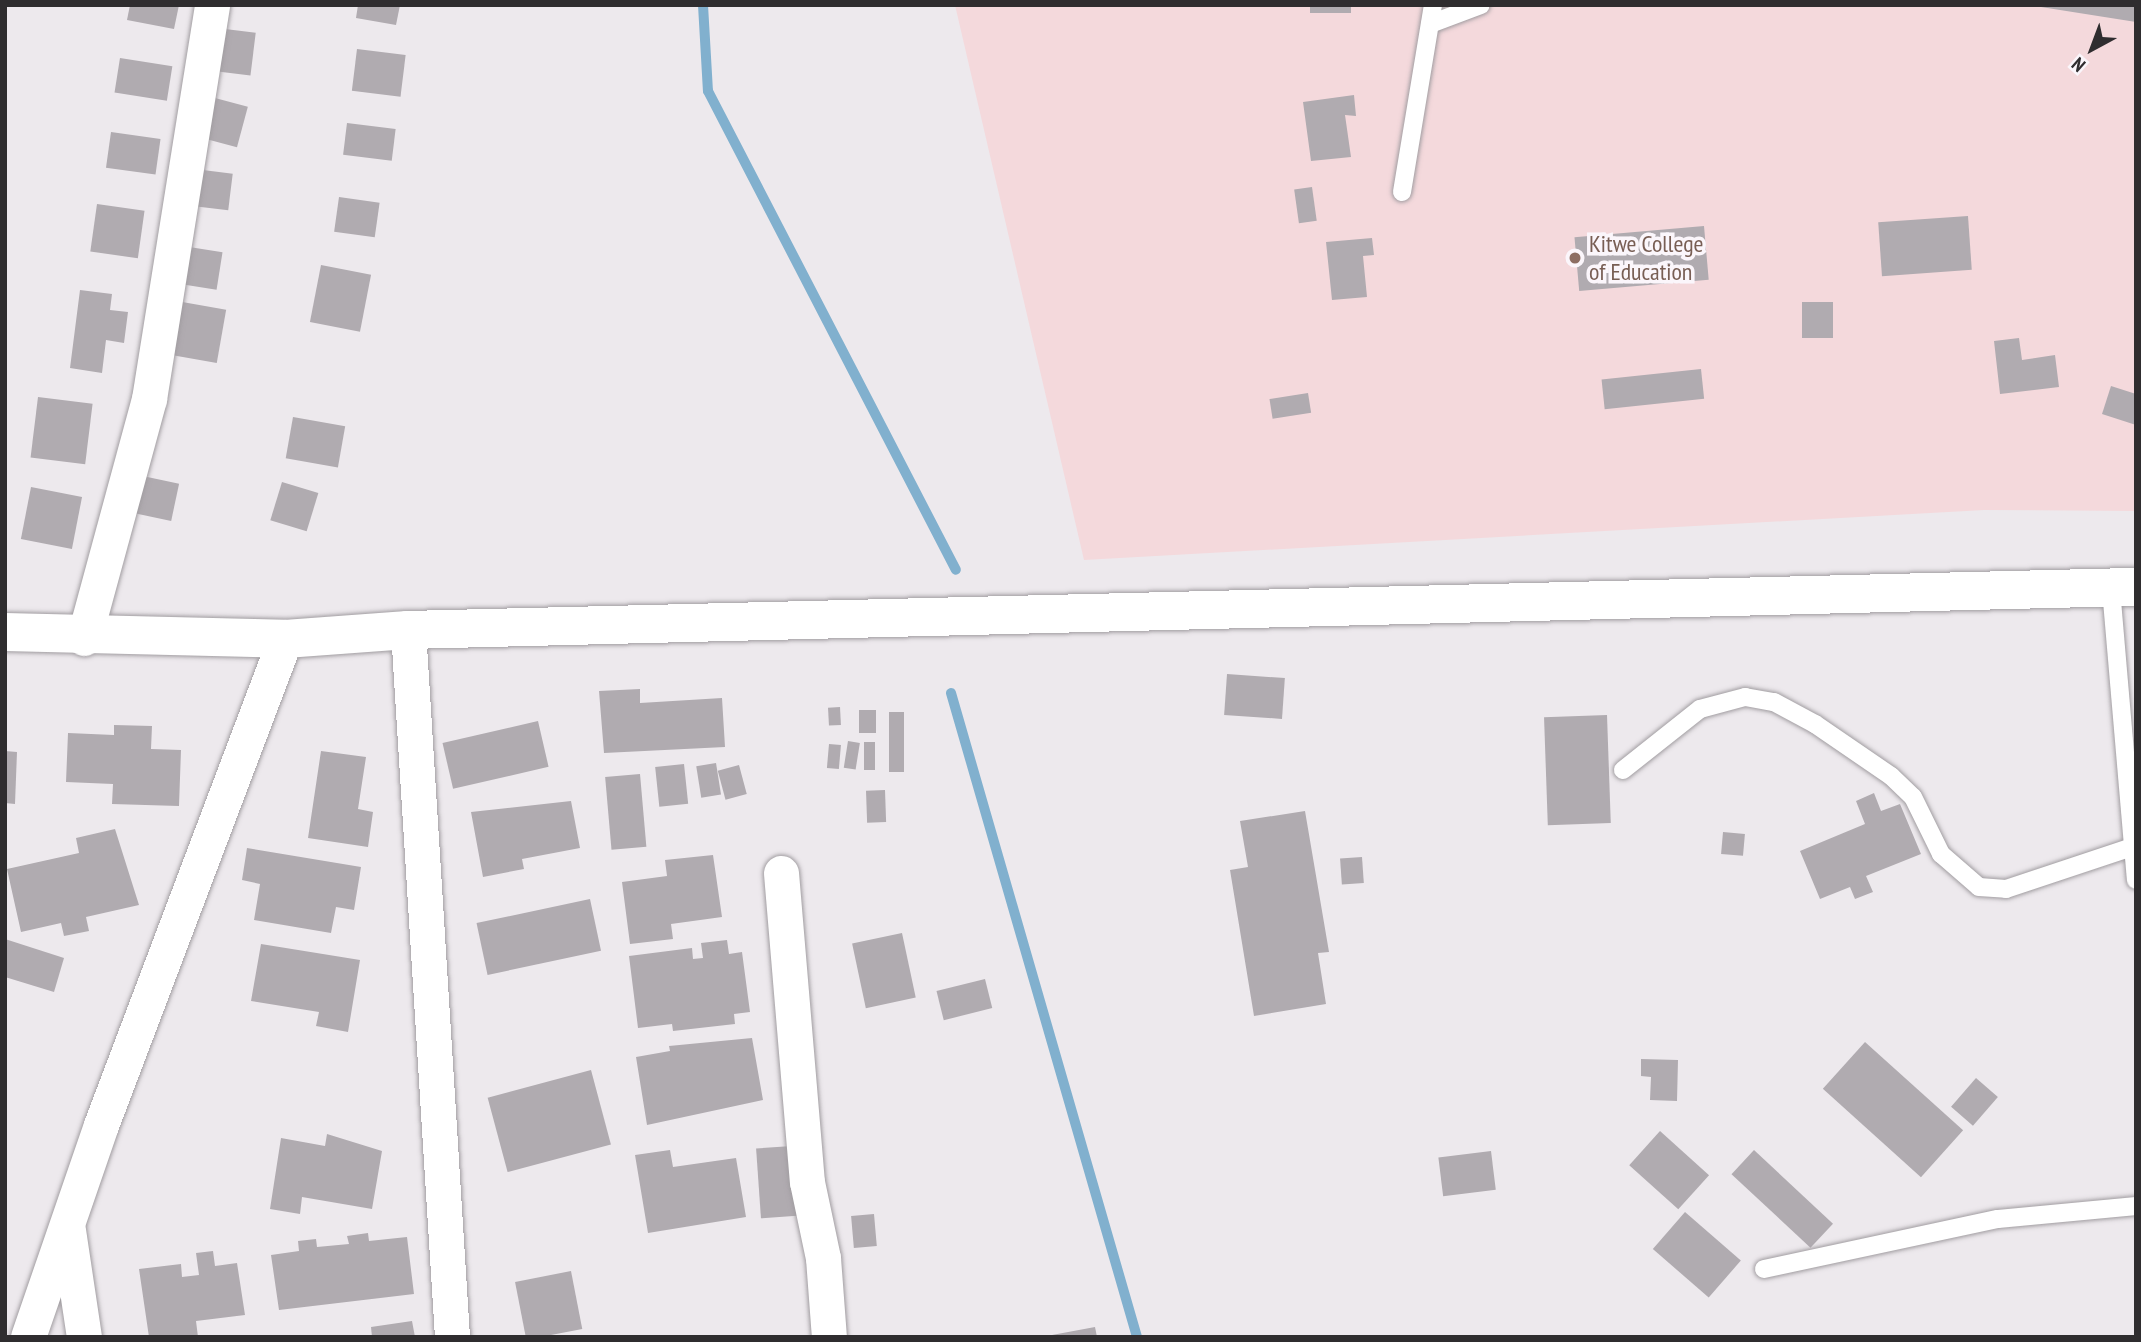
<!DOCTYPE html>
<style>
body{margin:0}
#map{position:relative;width:2141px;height:1342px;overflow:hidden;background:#ede9ed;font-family:"PT Sans Narrow",sans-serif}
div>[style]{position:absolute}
.education>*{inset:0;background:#f4d9dc}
.stream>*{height:10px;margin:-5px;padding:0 5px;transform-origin:5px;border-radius:5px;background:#81b0ce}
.building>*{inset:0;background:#b0abb0;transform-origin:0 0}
.roads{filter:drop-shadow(0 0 2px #a19da1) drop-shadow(0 0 2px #a19da1)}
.lane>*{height:18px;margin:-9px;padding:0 9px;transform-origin:9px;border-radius:9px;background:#fff}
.street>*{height:35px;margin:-17.5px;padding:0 17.5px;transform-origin:17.5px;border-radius:17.5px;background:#fff}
.secondary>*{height:38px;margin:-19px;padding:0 19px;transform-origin:19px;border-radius:19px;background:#fff}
.dots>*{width:19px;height:19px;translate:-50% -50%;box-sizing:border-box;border:4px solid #fbf6fb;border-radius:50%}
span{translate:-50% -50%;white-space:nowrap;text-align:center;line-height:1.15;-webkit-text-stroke:7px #fbf6fb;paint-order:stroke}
.education-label{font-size:24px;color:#785e54}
.left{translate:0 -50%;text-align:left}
.frame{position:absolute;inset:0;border:7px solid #2f2d2f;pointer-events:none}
.north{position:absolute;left:2057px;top:14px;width:70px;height:70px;-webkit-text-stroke:5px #fbf6fb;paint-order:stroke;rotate:221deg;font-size:19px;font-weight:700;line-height:28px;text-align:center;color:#2f2d2f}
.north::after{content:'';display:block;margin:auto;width:24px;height:32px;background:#2f2d2f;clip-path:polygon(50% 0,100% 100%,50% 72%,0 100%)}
</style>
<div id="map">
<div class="education">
<div style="clip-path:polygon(955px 5px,2136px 5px,2136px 511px,1984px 510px,1084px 560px)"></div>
</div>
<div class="stream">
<div style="left:703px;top:5px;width:86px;rotate:86.7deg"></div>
<div style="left:708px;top:91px;width:539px;rotate:62.63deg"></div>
<div style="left:951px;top:693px;width:670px;rotate:73.89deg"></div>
</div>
<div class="building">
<div style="clip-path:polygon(130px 5px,179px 5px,174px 29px,127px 20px)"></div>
<div style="clip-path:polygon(358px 5px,400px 5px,396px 25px,356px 18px)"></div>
<div style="left:1310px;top:5px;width:41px;height:8px"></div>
<div style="clip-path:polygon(2041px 5px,2136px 5px,2136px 22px,2041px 7px)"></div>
<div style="left:217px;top:28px;width:39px;height:43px;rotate:7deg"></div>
<div style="left:357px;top:49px;width:49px;height:42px;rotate:7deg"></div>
<div style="left:120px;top:58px;width:53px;height:35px;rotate:9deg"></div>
<div style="clip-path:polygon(1354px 95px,1356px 116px,1345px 115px,1351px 157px,1311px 161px,1303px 102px)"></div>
<div style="left:215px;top:98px;width:34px;height:42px;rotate:15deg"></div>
<div style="left:347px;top:123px;width:49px;height:32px;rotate:7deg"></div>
<div style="left:111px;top:132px;width:50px;height:36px;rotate:8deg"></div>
<div style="left:195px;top:169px;width:38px;height:37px;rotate:7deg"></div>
<div style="left:1312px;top:187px;width:34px;height:18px;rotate:82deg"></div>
<div style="left:339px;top:197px;width:41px;height:35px;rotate:8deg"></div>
<div style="left:97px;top:204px;width:48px;height:48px;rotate:8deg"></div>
<div style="left:1968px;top:216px;width:54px;height:90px;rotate:86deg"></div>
<div style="left:1704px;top:226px;width:54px;height:130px;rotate:85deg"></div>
<div style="clip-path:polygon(1372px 238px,1374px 255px,1363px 256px,1367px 297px,1332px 300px,1326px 242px)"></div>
<div style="left:183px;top:246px;width:40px;height:38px;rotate:9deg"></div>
<div style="left:321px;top:265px;width:51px;height:58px;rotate:11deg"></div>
<div style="clip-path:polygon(80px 290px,112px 294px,110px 310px,128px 312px,124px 343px,106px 340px,102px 373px,70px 368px)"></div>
<div style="left:171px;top:300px;width:56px;height:54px;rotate:10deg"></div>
<div style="left:1802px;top:302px;width:31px;height:36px"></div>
<div style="clip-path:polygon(2019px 338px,2022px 360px,2055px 355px,2059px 387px,2000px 394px,1994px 341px)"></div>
<div style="left:1701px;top:369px;width:30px;height:100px;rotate:84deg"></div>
<div style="clip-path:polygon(2111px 386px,2136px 394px,2136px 425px,2102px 414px)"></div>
<div style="left:1308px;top:393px;width:20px;height:39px;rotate:81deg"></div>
<div style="left:38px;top:397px;width:55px;height:61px;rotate:7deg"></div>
<div style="left:293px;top:417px;width:53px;height:42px;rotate:10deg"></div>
<div style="left:138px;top:475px;width:42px;height:38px;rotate:12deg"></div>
<div style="left:282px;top:482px;width:38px;height:40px;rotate:17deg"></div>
<div style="left:31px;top:487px;width:52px;height:53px;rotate:11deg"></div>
<div style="left:1227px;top:674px;width:58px;height:41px;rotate:4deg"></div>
<div style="clip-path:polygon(640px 689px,640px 703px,722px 698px,725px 747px,604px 753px,599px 691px)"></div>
<div style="left:840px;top:707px;width:18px;height:12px;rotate:87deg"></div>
<div style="left:859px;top:710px;width:17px;height:23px"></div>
<div style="left:889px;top:712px;width:15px;height:60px"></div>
<div style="left:1607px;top:715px;width:108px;height:63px;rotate:88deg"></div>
<div style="left:538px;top:721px;width:47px;height:98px;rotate:77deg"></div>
<div style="clip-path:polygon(114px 725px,152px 726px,151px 749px,181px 750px,179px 806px,112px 804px,113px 784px,66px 782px,68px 733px,114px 735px)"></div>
<div style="left:848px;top:741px;width:12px;height:27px;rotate:9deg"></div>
<div style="left:864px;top:742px;width:11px;height:28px"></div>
<div style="left:829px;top:744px;width:12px;height:24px;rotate:5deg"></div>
<div style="clip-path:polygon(5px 751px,17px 752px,15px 804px,5px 803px)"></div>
<div style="clip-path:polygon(321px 751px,366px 757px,358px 809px,373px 812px,368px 847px,308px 838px)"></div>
<div style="left:716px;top:763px;width:32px;height:20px;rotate:81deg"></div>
<div style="left:684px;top:764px;width:40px;height:29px;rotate:84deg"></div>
<div style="left:739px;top:765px;width:30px;height:22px;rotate:75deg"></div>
<div style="left:640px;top:774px;width:73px;height:35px;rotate:85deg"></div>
<div style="left:885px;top:790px;width:32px;height:19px;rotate:88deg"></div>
<div style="clip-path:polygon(1874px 793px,1881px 811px,1900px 804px,1921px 854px,1866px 876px,1873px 892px,1855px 899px,1850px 887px,1820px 899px,1800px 851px,1865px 824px,1856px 801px)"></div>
<div style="clip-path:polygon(571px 801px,580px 848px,522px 859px,524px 869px,483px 877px,471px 812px)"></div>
<div style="clip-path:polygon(1305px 811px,1329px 952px,1318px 953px,1326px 1004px,1254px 1016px,1230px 870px,1248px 867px,1240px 821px)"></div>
<div style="clip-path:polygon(115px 829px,139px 905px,86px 917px,89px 931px,64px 936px,61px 923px,21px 932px,7px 869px,79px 853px,76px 838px)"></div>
<div style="left:1723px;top:832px;width:22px;height:22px;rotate:5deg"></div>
<div style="clip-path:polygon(247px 848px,361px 867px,354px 910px,336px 907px,331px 933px,254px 920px,260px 884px,242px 880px)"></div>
<div style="clip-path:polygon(713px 855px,722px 917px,671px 924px,673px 939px,630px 944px,622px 882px,667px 876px,665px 860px)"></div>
<div style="left:1362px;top:857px;width:26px;height:22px;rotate:86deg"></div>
<div style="left:590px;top:899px;width:53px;height:116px;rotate:78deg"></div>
<div style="left:902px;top:933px;width:66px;height:51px;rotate:78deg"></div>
<div style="clip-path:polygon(5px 939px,64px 958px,54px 992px,5px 977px)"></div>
<div style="clip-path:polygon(727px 940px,729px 954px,742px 952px,750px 1012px,734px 1014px,735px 1024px,673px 1031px,672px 1024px,638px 1028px,629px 956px,692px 948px,693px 959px,703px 958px,701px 943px)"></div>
<div style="clip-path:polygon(261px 944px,360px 960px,348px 1032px,316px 1026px,319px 1012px,251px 1001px)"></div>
<div style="left:985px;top:979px;width:30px;height:50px;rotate:76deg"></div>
<div style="clip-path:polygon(752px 1038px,763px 1100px,647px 1125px,636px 1057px,670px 1051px,669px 1046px)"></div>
<div style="left:1865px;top:1042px;width:132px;height:63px;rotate:42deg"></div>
<div style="clip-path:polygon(1641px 1059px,1678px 1060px,1677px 1101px,1650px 1100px,1651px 1077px,1641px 1076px)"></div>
<div style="left:591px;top:1070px;width:77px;height:107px;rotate:75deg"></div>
<div style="left:1976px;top:1078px;width:29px;height:38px;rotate:41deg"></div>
<div style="left:1660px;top:1131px;width:66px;height:46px;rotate:42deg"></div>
<div style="clip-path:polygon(327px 1134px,382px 1151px,372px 1209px,302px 1197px,300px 1214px,270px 1209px,281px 1138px,325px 1146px)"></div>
<div style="left:792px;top:1146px;width:70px;height:36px;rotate:86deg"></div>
<div style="clip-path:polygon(670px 1150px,673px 1167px,736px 1158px,746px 1217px,648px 1233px,635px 1155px)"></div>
<div style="left:1754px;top:1150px;width:108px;height:33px;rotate:43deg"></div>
<div style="left:1491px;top:1151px;width:39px;height:53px;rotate:83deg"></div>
<div style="left:1685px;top:1212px;width:74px;height:49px;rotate:41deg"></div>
<div style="left:874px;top:1214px;width:32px;height:23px;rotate:85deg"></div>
<div style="clip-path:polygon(368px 1233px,369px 1241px,407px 1237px,414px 1294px,279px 1310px,271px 1255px,299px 1251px,298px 1241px,316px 1239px,317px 1247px,349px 1244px,347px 1236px)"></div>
<div style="clip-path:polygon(213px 1251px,215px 1266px,237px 1263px,245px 1315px,196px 1321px,198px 1337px,149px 1337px,139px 1269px,181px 1264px,182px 1277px,199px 1275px,196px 1253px)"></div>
<div style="left:571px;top:1271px;width:59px;height:57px;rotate:79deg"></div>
<div style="clip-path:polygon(412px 1321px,415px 1337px,372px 1337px,371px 1327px)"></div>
<div style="clip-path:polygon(1095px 1327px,1097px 1337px,1052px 1337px,1052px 1335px)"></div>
</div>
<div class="roads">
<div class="lane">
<div style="left:1430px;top:24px;width:54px;rotate:-20.4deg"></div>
<div style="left:1402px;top:192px;width:190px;rotate:-80.6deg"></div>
<div style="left:2111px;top:589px;width:292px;rotate:85.1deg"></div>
<div style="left:1623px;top:770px;width:98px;rotate:-38.4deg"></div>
<div style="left:1700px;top:709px;width:47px;rotate:-14.9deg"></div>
<div style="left:1745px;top:697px;width:29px;rotate:10deg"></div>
<div style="left:1774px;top:702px;width:47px;rotate:28.2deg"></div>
<div style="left:1815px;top:724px;width:92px;rotate:34.4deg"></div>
<div style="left:1891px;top:776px;width:30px;rotate:44deg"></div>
<div style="left:1913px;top:797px;width:64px;rotate:63.8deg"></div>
<div style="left:1941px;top:854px;width:50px;rotate:41deg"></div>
<div style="left:1979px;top:887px;width:27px;rotate:4deg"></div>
<div style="left:2006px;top:889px;width:133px;rotate:-18.4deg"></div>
<div style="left:1764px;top:1269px;width:239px;rotate:-12.1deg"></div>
<div style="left:1998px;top:1219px;width:139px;rotate:-5.4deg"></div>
</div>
<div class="street">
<div style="left:408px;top:630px;width:708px;rotate:86.44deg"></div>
<div style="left:84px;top:638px;width:248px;rotate:-74.8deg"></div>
<div style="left:149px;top:399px;width:399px;rotate:-80.9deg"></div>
<div style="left:781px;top:873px;width:310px;rotate:85.2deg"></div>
<div style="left:807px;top:1182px;width:78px;rotate:78.1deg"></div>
<div style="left:823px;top:1258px;width:79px;rotate:85.7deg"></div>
<div style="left:68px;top:1230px;width:108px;rotate:81.5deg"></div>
<div style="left:28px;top:1337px;width:224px;rotate:-71deg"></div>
<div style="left:101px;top:1125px;width:520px;rotate:-69.26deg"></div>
</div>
<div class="secondary">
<div style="left:5px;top:632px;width:280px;rotate:1.4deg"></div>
<div style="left:285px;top:639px;width:123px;rotate:-4.2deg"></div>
<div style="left:408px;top:630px;width:1729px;rotate:-1.43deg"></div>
</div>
</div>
<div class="dots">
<div style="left:1575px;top:258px;background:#8d6e63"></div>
</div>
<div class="education-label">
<span class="left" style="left:1589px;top:258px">Kitwe College<br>of Education</span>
</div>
<div class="frame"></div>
<div class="north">N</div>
</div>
